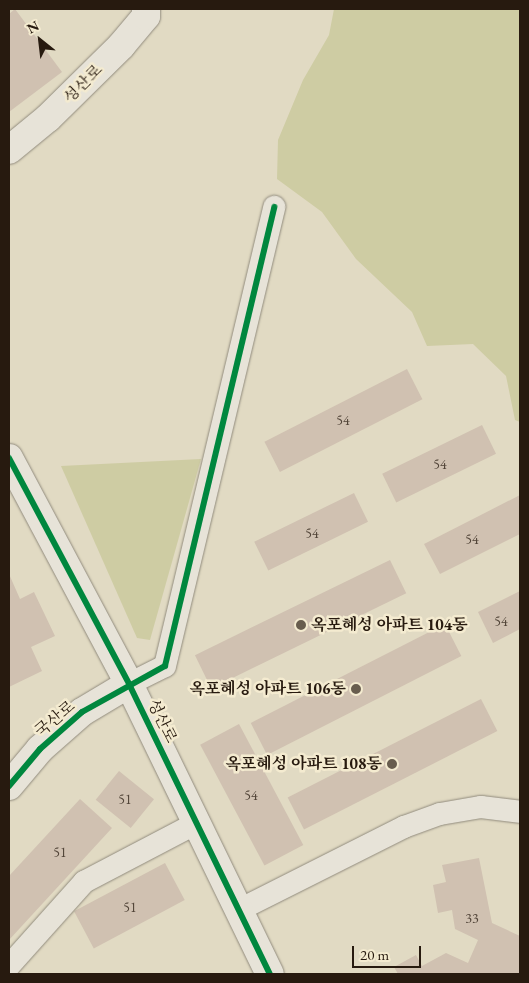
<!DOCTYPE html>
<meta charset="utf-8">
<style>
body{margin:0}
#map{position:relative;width:529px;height:983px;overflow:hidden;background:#e1dac3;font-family:"EB Garamond","Noto Serif KR",serif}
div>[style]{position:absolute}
.green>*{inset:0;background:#cecca3}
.building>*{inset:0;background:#d0c1b1;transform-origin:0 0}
.roads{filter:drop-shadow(0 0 1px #918b7d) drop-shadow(0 0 1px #918b7d)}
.street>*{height:22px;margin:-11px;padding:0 11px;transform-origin:11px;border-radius:11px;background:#e7e3d8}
.secondary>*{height:28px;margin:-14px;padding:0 14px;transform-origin:14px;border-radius:14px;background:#e7e3d8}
.cycleway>*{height:6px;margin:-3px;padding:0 3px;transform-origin:3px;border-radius:3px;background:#00873e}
.dots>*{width:14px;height:14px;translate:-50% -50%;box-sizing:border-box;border:2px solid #f4ebd0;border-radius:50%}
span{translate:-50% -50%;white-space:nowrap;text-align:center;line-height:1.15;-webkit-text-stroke:5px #f4ebd0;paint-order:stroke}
.number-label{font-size:14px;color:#514438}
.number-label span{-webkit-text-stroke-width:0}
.street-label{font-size:16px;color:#271a0f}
.poi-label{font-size:16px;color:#271a0f;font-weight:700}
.left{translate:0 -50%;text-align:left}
.right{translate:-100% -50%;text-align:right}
.frame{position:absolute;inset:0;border:10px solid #271a0f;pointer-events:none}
.north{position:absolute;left:15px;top:15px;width:50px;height:50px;-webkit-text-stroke:4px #f4ebd0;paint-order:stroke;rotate:331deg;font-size:14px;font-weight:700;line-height:20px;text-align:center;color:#271a0f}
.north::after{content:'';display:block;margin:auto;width:18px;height:22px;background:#271a0f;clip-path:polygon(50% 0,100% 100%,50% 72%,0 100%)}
.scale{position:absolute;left:352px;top:946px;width:69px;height:22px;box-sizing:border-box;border:2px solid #271a0f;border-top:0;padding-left:6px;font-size:15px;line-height:18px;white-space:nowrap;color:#271a0f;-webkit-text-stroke:4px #f4ebd0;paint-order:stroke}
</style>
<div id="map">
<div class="green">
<div style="clip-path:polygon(334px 9px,520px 9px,520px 422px,515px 420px,506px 376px,473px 344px,427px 346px,412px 312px,356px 259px,322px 212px,277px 179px,278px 140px,303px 80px,329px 35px)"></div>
<div style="clip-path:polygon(201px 459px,150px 640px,137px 638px,61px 466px)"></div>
</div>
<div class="building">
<div style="clip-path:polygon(15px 9px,62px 72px,9px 112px,9px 14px)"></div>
<div style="left:407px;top:369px;width:34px;height:160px;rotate:63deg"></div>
<div style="left:482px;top:425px;width:32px;height:111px;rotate:64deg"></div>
<div style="left:354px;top:493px;width:32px;height:111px;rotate:64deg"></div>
<div style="clip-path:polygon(520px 495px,520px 534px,440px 574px,424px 544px)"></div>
<div style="left:390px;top:560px;width:37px;height:217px;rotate:64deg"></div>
<div style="clip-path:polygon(9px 574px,20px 599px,34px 592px,55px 636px,31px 647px,42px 671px,9px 687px)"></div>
<div style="clip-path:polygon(520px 591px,520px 629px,493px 643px,478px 612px)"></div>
<div style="left:445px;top:624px;width:36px;height:218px;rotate:63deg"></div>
<div style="left:481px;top:699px;width:36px;height:217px;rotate:63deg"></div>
<div style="left:239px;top:724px;width:137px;height:44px;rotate:62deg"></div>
<div style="left:119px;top:771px;width:45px;height:37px;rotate:39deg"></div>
<div style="clip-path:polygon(80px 799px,112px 828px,9px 940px,9px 876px)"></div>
<div style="clip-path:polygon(479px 858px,492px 923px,520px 936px,520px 974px,398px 974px,394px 967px,416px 955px,422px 966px,446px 953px,468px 963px,478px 940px,455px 929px,452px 910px,438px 913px,433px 885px,446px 882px,442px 865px)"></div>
<div style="left:165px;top:863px;width:42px;height:103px;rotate:62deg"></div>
</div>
<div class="roads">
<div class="street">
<div style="left:129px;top:684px;width:40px;rotate:-26.6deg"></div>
<div style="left:165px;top:666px;width:472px;rotate:-76.6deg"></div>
<div style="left:239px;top:910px;width:185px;rotate:-26.7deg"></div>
<div style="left:404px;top:827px;width:38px;rotate:-20deg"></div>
<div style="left:440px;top:814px;width:42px;rotate:-9.7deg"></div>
<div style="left:481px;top:807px;width:39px;rotate:7deg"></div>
<div style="left:9px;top:966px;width:113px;rotate:-48.2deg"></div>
<div style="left:84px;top:882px;width:125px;rotate:-27.6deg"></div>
</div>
<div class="secondary">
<div style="left:9px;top:150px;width:50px;rotate:-39.4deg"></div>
<div style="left:48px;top:118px;width:103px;rotate:-44.6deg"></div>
<div style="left:121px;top:46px;width:39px;rotate:-50deg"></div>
<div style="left:146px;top:16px;width:7px;rotate:-90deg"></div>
<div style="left:9px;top:458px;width:256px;rotate:62deg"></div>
<div style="left:129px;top:684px;width:322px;rotate:64.1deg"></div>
<div style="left:9px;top:786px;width:48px;rotate:-50deg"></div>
<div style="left:40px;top:749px;width:56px;rotate:-41.4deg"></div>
<div style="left:82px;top:712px;width:55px;rotate:-30.8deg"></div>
</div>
</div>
<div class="cycleway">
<div style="left:9px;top:458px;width:256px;rotate:62deg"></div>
<div style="left:129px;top:684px;width:322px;rotate:64.1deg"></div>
<div style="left:9px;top:786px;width:48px;rotate:-50deg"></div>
<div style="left:40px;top:749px;width:56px;rotate:-41.4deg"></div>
<div style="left:82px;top:712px;width:95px;rotate:-29deg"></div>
<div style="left:165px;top:666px;width:472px;rotate:-76.6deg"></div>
</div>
<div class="dots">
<div style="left:301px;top:625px;background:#685d4e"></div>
<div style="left:356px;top:689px;background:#685d4e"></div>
<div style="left:392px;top:764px;background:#685d4e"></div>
</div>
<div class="number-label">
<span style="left:343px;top:420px">54</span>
<span style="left:440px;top:464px">54</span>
<span style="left:312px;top:533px">54</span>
<span style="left:472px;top:539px">54</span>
<span style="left:501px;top:621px">54</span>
<span style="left:251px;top:795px">54</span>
<span style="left:125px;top:799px">51</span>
<span style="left:60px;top:852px">51</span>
<span style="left:130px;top:907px">51</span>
<span style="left:472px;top:918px">33</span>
</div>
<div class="street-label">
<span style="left:83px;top:84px;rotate:-45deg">성산로</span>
<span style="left:55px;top:719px;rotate:-40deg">국산로</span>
<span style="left:162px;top:721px;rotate:64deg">성산로</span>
</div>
<div class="poi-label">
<span class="left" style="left:311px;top:625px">옥포혜성 아파트 104동</span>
<span class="right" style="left:346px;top:689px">옥포혜성 아파트 106동</span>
<span class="right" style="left:382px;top:764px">옥포혜성 아파트 108동</span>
</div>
<div class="frame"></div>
<div class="north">N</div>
<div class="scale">20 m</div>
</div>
